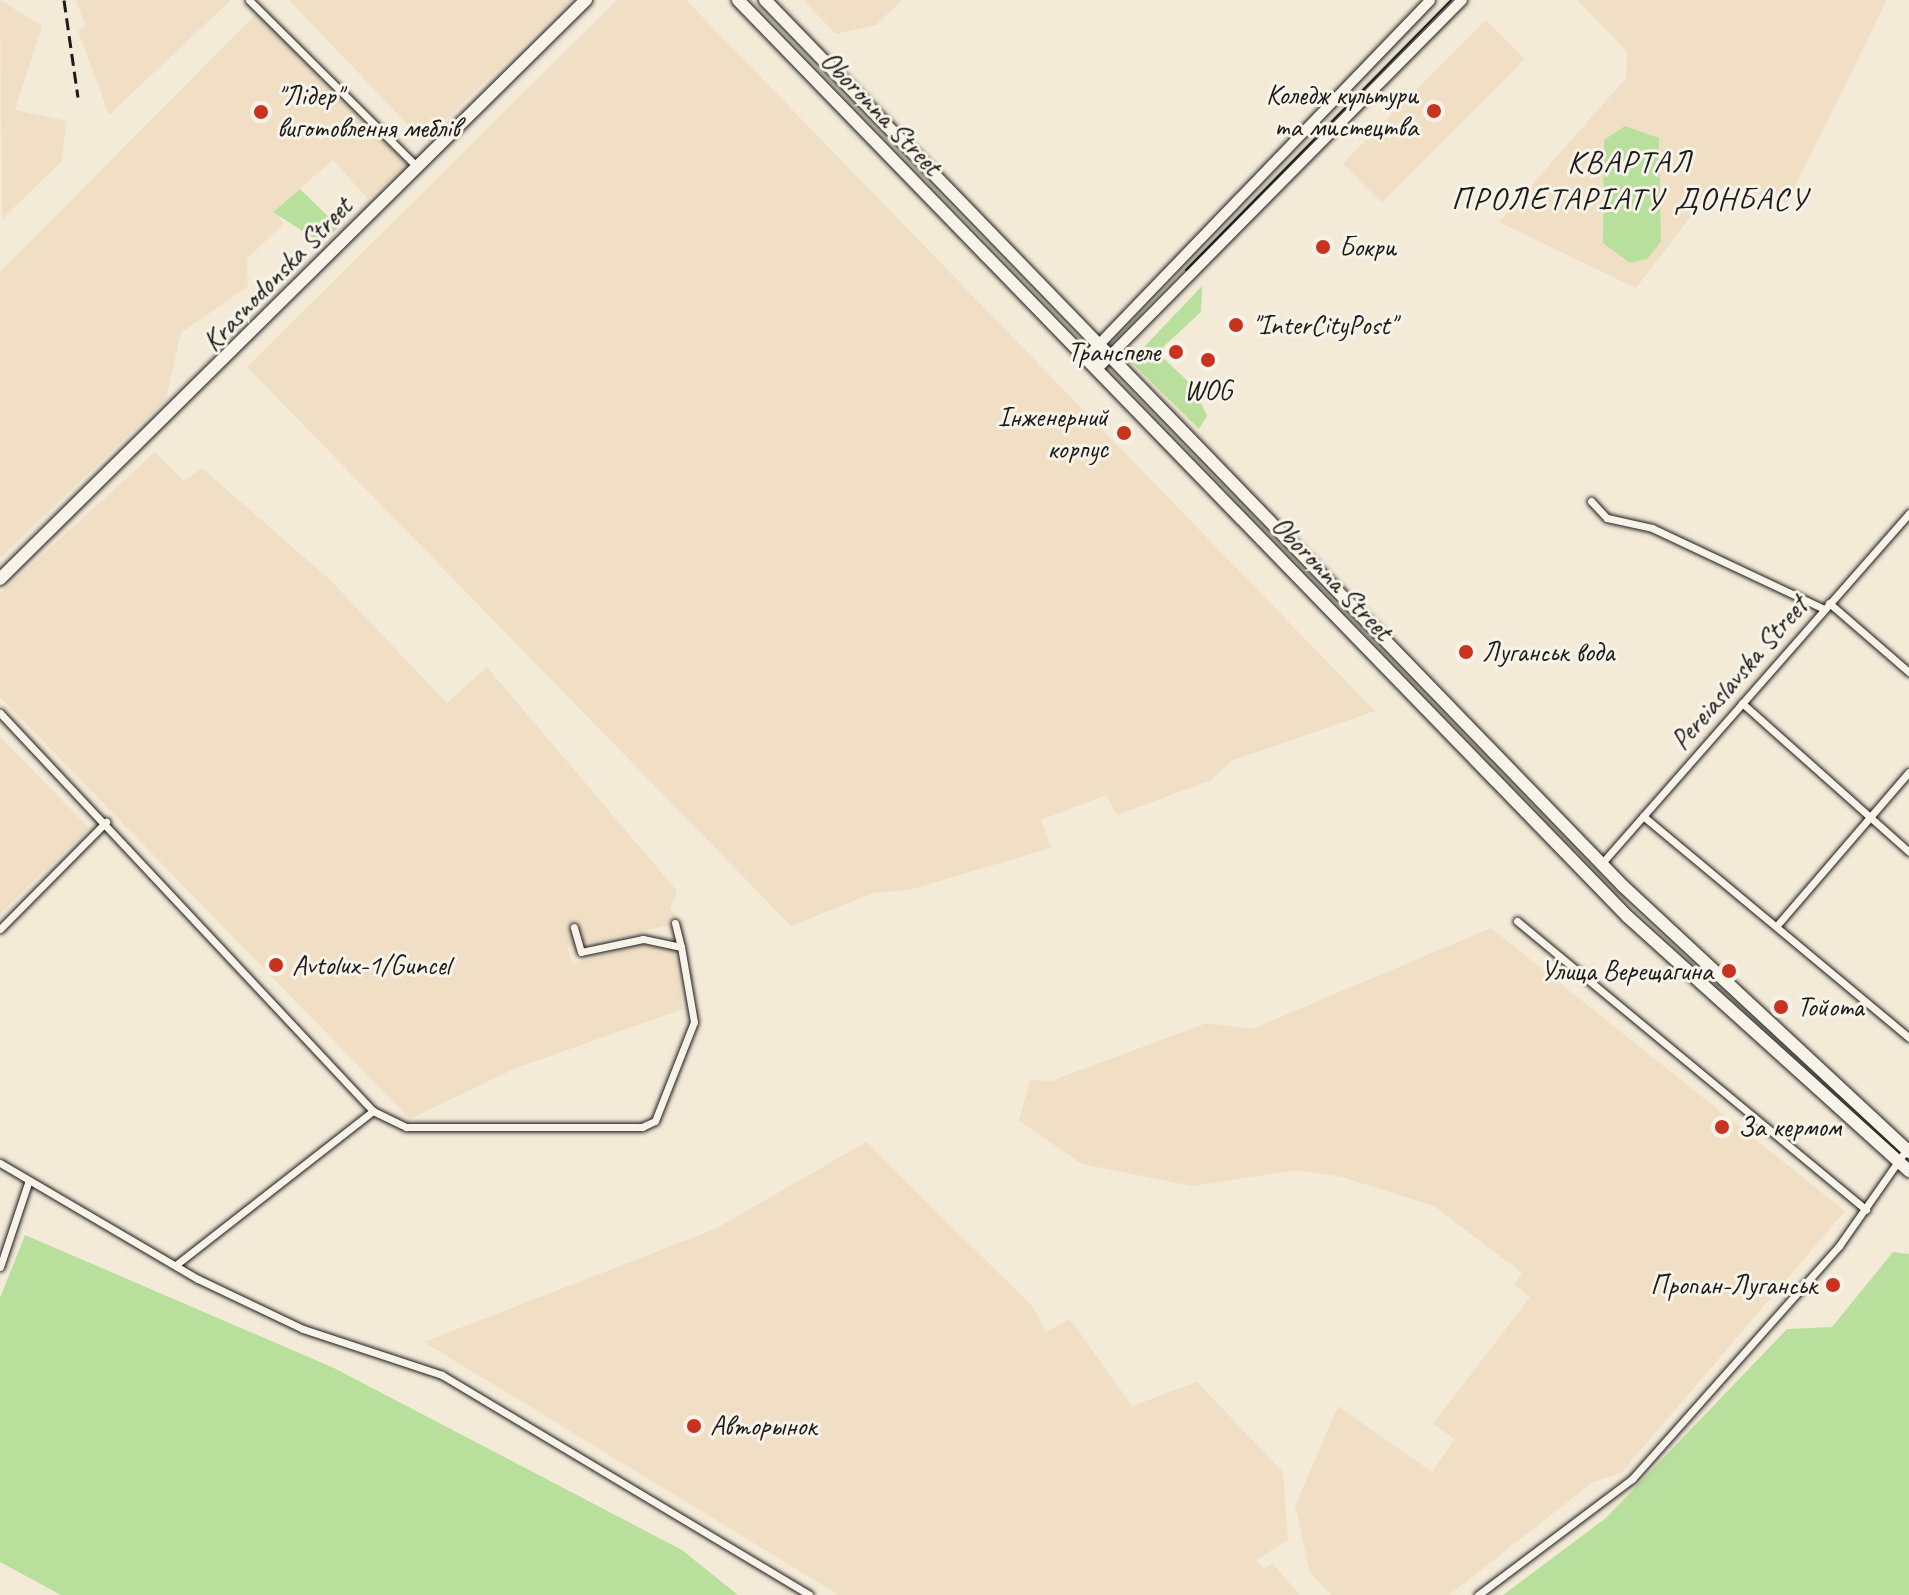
<!DOCTYPE html>
<meta charset="utf-8">
<style>
body{margin:0}
#map{position:relative;width:1909px;height:1595px;overflow:hidden;background:#f4ead8;font-family:Caveat,sans-serif}
div>[style]{position:absolute}
.built>*{inset:0;background:#f0dfc5;transform-origin:0 0}
.green>*{inset:0;background:#b8e09c}
.roads{filter:drop-shadow(0 0 2px #1c1c1c) drop-shadow(0 0 2px #1c1c1c)}
.street>*{height:7px;margin:-3.5px;padding:0 3.5px;transform-origin:3.5px;border-radius:3.5px;background:#f7f3e8}
.secondary>*{height:10px;margin:-5px;padding:0 5px;transform-origin:5px;border-radius:5px;background:#f7f3e8}
.primary>*{height:12px;margin:-6px;padding:0 6px;transform-origin:6px;border-radius:6px;background:#f7f3e8}
.tram>*{height:2px;margin:-1px;padding:0 1px;transform-origin:1px;border-radius:1px;background:#1c1c1c}
.rail>*{height:3px;margin-top:-1.5px;transform-origin:0;background:repeating-linear-gradient(90deg,#1c1c1c 0 12px,transparent 0 18px)}
.dots>*{width:22px;height:22px;translate:-50% -50%;box-sizing:border-box;border:4px solid #f7f3e8;border-radius:50%}
span{translate:-50% -50%;white-space:nowrap;text-align:center;line-height:1.15;-webkit-text-stroke:6px #f7f3e8;paint-order:stroke}
.poi-label{font-size:28px;color:#1c1c1c}
.right{translate:-100% -50%;text-align:right}
.left{translate:0 -50%;text-align:left}
.street-label{font-size:28px;color:#1c1c1c}
.quarter-label{font-size:32px;color:#1c1c1c;letter-spacing:2px}
</style>
<div id="map">
<div class="built">
<div style="clip-path:polygon(0 0,42px 26px,15px 110px,67px 121px,61px 162px,2px 219px)"></div>
<div style="clip-path:polygon(76px 0,231px 0,109px 115px,78px 31px,85px 26px)"></div>
<div style="clip-path:polygon(289px 0,571px 0,423px 141px)"></div>
<div style="clip-path:polygon(617px 0,686px 0,1375px 711px,1231px 761px,1211px 780px,1117px 815px,1106px 795px,1041px 820px,1051px 848px,909px 890px,873px 893px,791px 926px,247px 367px)"></div>
<div style="clip-path:polygon(803px 0,902px 0,876px 25px,836px 34px)"></div>
<div style="clip-path:polygon(1577px 0,1887px 0,1787px 203px,1729px 185px,1707px 195px,1636px 288px,1499px 222px,1626px 78px,1627px 51px)"></div>
<div style="clip-path:polygon(256px 14px,407px 163px,368px 199px,333px 160px,275px 210px,283px 224px,247px 259px,248px 286px,181px 333px,166px 399px,0 558px,0 272px)"></div>
<div style="left:1486px;top:20px;width:55px;height:203px;rotate:45deg"></div>
<div style="clip-path:polygon(155px 452px,184px 481px,202px 468px,329px 579px,447px 703px,487px 667px,677px 891px,670px 909px,681px 923px,567px 947px,573px 964px,645px 943px,674px 949px,683px 1009px,516px 1068px,410px 1119px,0 697px,0 594px)"></div>
<div style="clip-path:polygon(0 737px,89px 828px,0 914px)"></div>
<div style="clip-path:polygon(1491px 928px,1845px 1211px,1621px 1473px,1593px 1482px,1449px 1595px,1331px 1595px,1310px 1572px,1295px 1506px,1338px 1406px,1432px 1472px,1454px 1440px,1463px 1445px,1433px 1424px,1530px 1297px,1514px 1284px,1522px 1273px,1434px 1206px,1342px 1177px,1296px 1170px,1192px 1186px,1082px 1164px,1019px 1121px,1030px 1080px,1051px 1081px,1207px 1023px,1252px 1029px)"></div>
<div style="clip-path:polygon(866px 1142px,1032px 1306px,1046px 1332px,1070px 1319px,1132px 1406px,1197px 1382px,1283px 1472px,1288px 1540px,1256px 1560px,1264px 1569px,1272px 1563px,1300px 1595px,839px 1595px,424px 1342px,715px 1229px)"></div>
</div>
<div class="green">
<div style="clip-path:polygon(1625px 126px,1659px 138px,1661px 242px,1647px 259px,1630px 263px,1603px 243px,1604px 140px)"></div>
<div style="clip-path:polygon(300px 189px,339px 227px,321px 243px,273px 212px)"></div>
<div style="clip-path:polygon(1202px 286px,1201px 312px,1162px 348px,1144px 347px)"></div>
<div style="clip-path:polygon(1139px 350px,1160px 355px,1194px 387px,1207px 416px,1199px 429px,1131px 362px)"></div>
<div style="clip-path:polygon(25px 1235px,334px 1368px,682px 1550px,738px 1595px,61px 1595px,0 1562px,0 1298px)"></div>
<div style="clip-path:polygon(1893px 1252px,1909px 1254px,1909px 1595px,1503px 1595px,1606px 1518px,1787px 1329px,1832px 1327px)"></div>
</div>
<div class="roads">
<div class="street">
<div style="left:249px;top:0;width:235px;rotate:44.8deg"></div>
<div style="left:1591px;top:501px;width:23px;rotate:47deg"></div>
<div style="left:1607px;top:518px;width:46px;rotate:12.5deg"></div>
<div style="left:1652px;top:528px;width:190px;rotate:25.2deg"></div>
<div style="left:1829px;top:603px;width:106px;rotate:40.8deg"></div>
<div style="left:1742px;top:703px;width:224px;rotate:41.7deg"></div>
<div style="left:0;top:713px;width:545px;rotate:46.86deg"></div>
<div style="left:373px;top:1111px;width:37px;rotate:26deg"></div>
<div style="left:406px;top:1127px;width:236px"></div>
<div style="left:642px;top:1127px;width:14px;rotate:-25deg"></div>
<div style="left:655px;top:1121px;width:106px;rotate:-68.5deg"></div>
<div style="left:694px;top:1022px;width:76px;rotate:-99.8deg"></div>
<div style="left:681px;top:947px;width:39px;rotate:-168deg"></div>
<div style="left:643px;top:939px;width:63px;rotate:168.2deg"></div>
<div style="left:581px;top:952px;width:26px;rotate:-106deg"></div>
<div style="left:1643px;top:816px;width:346px;rotate:39.8deg"></div>
<div style="left:1602px;top:863px;width:466px;rotate:-48.7deg"></div>
<div style="left:1517px;top:921px;width:453px;rotate:39.6deg"></div>
<div style="left:675px;top:923px;width:25px;rotate:76deg"></div>
<div style="left:1779px;top:923px;width:199px;rotate:-49.3deg"></div>
<div style="left:0;top:929px;width:151px;rotate:-45.3deg"></div>
<div style="left:0;top:1163px;width:229px;rotate:30.4deg"></div>
<div style="left:198px;top:1279px;width:116px;rotate:25.5deg"></div>
<div style="left:303px;top:1329px;width:146px;rotate:18.3deg"></div>
<div style="left:442px;top:1375px;width:428px;rotate:30.9deg"></div>
<div style="left:177px;top:1264px;width:249px;rotate:-38deg"></div>
<div style="left:0;top:1267px;width:89px;rotate:-71.6deg"></div>
<div style="left:1478px;top:1595px;width:193px;rotate:-37deg"></div>
<div style="left:1632px;top:1479px;width:312px;rotate:-48.4deg"></div>
<div style="left:1839px;top:1246px;width:121px;rotate:-55.1deg"></div>
</div>
<div class="secondary">
<div style="left:1086px;top:358px;width:496px;rotate:-46.1deg"></div>
<div style="left:1097px;top:369px;width:519px;rotate:-45.31deg"></div>
</div>
<div class="primary">
<div style="left:738px;top:0;width:1278px;rotate:45.86deg"></div>
<div style="left:1628px;top:917px;width:379px;rotate:42.1deg"></div>
<div style="left:765px;top:0;width:1233px;rotate:45.92deg"></div>
<div style="left:1623px;top:886px;width:391px;rotate:42.9deg"></div>
<div style="left:0;top:579px;width:824px;rotate:-44.66deg"></div>
</div>
</div>
<div class="tram">
<div style="left:1186px;top:270px;width:378px;rotate:-45.5deg"></div>
</div>
<div class="rail">
<div style="left:64px;top:0;width:98px;rotate:81.8deg"></div>
</div>
<div class="dots">
<div style="left:1434px;top:111px;background:#c8321e"></div>
<div style="left:261px;top:112px;background:#c8321e"></div>
<div style="left:1323px;top:247px;background:#c8321e"></div>
<div style="left:1236px;top:325px;background:#c8321e"></div>
<div style="left:1176px;top:352px;background:#c8321e"></div>
<div style="left:1208px;top:360px;background:#c8321e"></div>
<div style="left:1124px;top:433px;background:#c8321e"></div>
<div style="left:1466px;top:652px;background:#c8321e"></div>
<div style="left:276px;top:965px;background:#c8321e"></div>
<div style="left:1729px;top:971px;background:#c8321e"></div>
<div style="left:1781px;top:1007px;background:#c8321e"></div>
<div style="left:1722px;top:1127px;background:#c8321e"></div>
<div style="left:1833px;top:1285px;background:#c8321e"></div>
<div style="left:694px;top:1426px;background:#c8321e"></div>
</div>
<div class="poi-label">
<span class="right" style="left:1418px;top:111px">Коледж культури<br>та мистецтва</span>
<span class="left" style="left:277px;top:112px">"Лідер"<br>виготовлення меблів</span>
<span class="left" style="left:1339px;top:247px">Бокри</span>
<span class="left" style="left:1252px;top:325px">"InterCityPost"</span>
<span class="right" style="left:1160px;top:352px">Транспеле</span>
<span style="left:1208px;top:390px">WOG</span>
<span class="right" style="left:1108px;top:433px">Інженерний<br>корпус</span>
<span class="left" style="left:1482px;top:652px">Луганськ вода</span>
<span class="left" style="left:292px;top:965px">Avtolux-1/Guncel</span>
<span class="right" style="left:1713px;top:971px">Улица Верещагина</span>
<span class="left" style="left:1797px;top:1007px">Тойота</span>
<span class="left" style="left:1738px;top:1127px">За кермом</span>
<span class="right" style="left:1817px;top:1285px">Пропан-Луганськ</span>
<span class="left" style="left:710px;top:1426px">Авторынок</span>
</div>
<div class="street-label">
<span style="left:881px;top:113px;rotate:46deg">Oboronna Street</span>
<span style="left:277px;top:274px;rotate:-46deg">Krasnodonska Street</span>
<span style="left:1332px;top:578px;rotate:46deg">Oboronna Street</span>
<span style="left:1739px;top:673px;rotate:-49deg">Pereiaslavska Street</span>
</div>
<div class="quarter-label">
<span style="left:1630px;top:181px">КВАРТАЛ<br>ПРОЛЕТАРІАТУ ДОНБАСУ</span>
</div>
</div>
